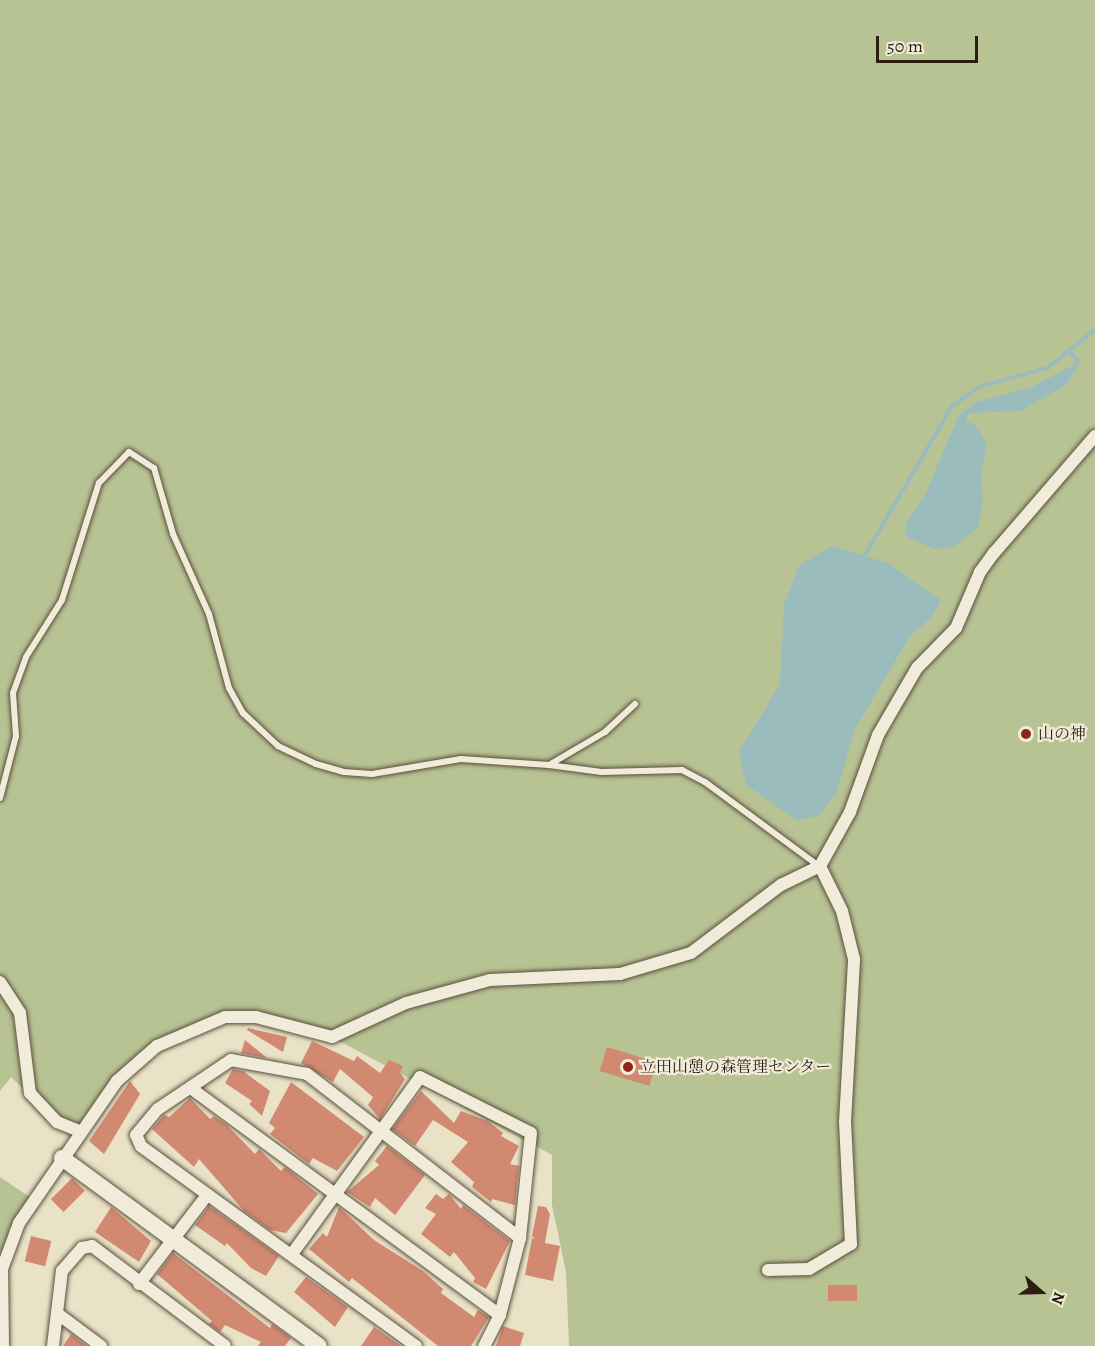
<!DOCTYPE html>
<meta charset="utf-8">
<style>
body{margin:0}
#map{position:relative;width:1095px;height:1346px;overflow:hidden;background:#eae2c6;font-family:Alegreya,"Noto Serif JP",serif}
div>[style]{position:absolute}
.green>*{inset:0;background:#b8c394}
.water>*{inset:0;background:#9abcbc}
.stream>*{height:4px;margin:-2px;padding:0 2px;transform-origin:2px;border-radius:2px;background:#9abcbc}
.building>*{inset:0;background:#d18972;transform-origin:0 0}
.roads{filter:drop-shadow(0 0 2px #5b4f3e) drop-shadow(0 0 2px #5b4f3e)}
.lane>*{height:6px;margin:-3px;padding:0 3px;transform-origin:3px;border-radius:3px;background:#f1ecda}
.street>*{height:12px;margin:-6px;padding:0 6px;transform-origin:6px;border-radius:6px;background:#f1ecda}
.secondary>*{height:16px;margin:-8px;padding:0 8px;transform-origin:8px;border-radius:8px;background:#f1ecda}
.dots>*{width:16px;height:16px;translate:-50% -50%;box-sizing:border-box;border:3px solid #f1ecda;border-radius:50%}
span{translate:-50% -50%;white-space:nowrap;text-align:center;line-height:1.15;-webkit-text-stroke:4.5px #f1ecda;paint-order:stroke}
.poi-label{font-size:16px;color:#2b1e10}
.left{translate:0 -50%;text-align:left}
.north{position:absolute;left:1011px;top:1262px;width:60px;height:60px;-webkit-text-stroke:4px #f1ecda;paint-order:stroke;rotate:110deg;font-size:16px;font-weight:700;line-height:24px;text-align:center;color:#2b1e10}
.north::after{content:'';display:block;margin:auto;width:21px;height:27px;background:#2b1e10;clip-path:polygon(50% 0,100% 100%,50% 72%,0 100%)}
.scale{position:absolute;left:876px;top:36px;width:102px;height:27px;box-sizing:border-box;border:3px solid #2b1e10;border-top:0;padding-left:8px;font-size:18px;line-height:21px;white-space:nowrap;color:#2b1e10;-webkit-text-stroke:4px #f1ecda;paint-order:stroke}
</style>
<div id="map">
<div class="green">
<div style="clip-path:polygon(0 0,1095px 0,1095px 1346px,569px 1346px,566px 1272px,552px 1205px,552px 1155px,332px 1037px,225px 1017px,157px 1046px,79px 1131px,57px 1122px,11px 1077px,0 1091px)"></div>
<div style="clip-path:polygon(0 1177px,34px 1200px,3px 1267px,0 1346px)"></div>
</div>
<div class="water">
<div style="clip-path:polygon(1074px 365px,1077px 368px,1066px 385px,1020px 411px,970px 413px,965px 419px,978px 428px,987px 445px,981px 476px,983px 501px,979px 525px,972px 533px,953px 547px,934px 549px,906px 537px,906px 523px,924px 497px,959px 415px,977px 402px,1032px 387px)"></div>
<div style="clip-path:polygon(832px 546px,888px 563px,941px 600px,932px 617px,910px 636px,855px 729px,836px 794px,818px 816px,797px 820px,746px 785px,739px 752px,780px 684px,784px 605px,799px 565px)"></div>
</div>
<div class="stream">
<div style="left:1070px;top:352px;width:12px;rotate:48deg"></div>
<div style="left:1078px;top:361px;width:6px;rotate:121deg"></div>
<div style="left:865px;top:555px;width:173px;rotate:-59.7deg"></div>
<div style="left:952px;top:406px;width:35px;rotate:-35deg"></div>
<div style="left:981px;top:386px;width:68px;rotate:-15.3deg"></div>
<div style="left:1047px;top:368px;width:61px;rotate:-38.4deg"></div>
</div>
<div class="building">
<div style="clip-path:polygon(248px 1028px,287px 1037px,283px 1052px,247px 1030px)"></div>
<div style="clip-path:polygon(245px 1040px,267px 1058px,241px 1053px)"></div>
<div style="clip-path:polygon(312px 1041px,354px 1061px,357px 1056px,380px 1073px,389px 1060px,403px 1066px,400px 1073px,405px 1079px,380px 1119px,368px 1105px,373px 1097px,340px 1069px,333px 1082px,301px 1063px)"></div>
<div style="left:607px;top:1047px;width:52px;height:25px;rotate:17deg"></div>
<div style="clip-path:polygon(233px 1069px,243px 1071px,270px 1091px,262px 1116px,249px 1104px,252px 1101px,225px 1083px)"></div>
<div style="clip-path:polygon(130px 1081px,140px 1094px,104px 1154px,89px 1141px)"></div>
<div style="clip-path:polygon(291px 1082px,364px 1137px,337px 1171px,313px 1158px,309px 1164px,270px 1134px,275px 1128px,269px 1123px)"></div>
<div style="clip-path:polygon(421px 1091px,454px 1123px,461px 1111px,488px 1121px,503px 1133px,501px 1136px,519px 1146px,510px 1164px,519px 1166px,515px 1205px,492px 1199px,491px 1202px,472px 1187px,474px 1182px,451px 1162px,468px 1142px,433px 1120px,415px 1146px,392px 1129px)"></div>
<div style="clip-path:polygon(190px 1098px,210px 1119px,214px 1116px,227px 1125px,255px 1154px,259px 1149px,281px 1171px,285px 1167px,318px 1194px,286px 1233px,270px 1230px,244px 1211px,199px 1159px,194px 1167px,152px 1129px,164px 1115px,169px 1117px)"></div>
<div style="clip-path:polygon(387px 1146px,425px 1175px,395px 1215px,375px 1198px,370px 1207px,347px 1192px,379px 1165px,375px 1161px)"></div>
<div style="left:72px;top:1178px;width:18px;height:30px;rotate:45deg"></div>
<div style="clip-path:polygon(436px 1194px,443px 1199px,449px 1194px,461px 1209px,463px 1205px,510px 1241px,486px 1289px,473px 1282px,475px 1278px,454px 1252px,450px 1257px,421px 1234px,436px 1214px,425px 1208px)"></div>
<div style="clip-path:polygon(209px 1206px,279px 1256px,266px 1276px,251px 1268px,227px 1243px,225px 1246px,195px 1225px)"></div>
<div style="clip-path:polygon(538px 1206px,546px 1207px,550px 1214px,545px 1243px,560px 1246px,553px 1281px,525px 1275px,532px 1238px,535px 1239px,532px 1236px)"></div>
<div style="clip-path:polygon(111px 1207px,151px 1241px,139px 1262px,95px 1232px)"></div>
<div style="clip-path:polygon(339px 1207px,374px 1240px,423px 1271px,443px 1289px,441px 1293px,474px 1317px,478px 1310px,489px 1317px,471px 1346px,438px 1346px,352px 1278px,349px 1282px,309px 1249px,323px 1233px,327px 1237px)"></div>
<div style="left:31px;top:1236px;width:21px;height:26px;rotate:14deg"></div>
<div style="clip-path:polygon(173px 1253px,270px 1328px,272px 1324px,291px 1338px,285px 1346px,258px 1346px,261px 1342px,225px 1325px,220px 1332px,209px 1324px,212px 1321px,157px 1274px)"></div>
<div style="clip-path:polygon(306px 1277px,348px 1307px,335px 1327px,294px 1292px)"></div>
<div style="left:828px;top:1285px;width:29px;height:16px"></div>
<div style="clip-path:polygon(503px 1326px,524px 1333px,520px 1346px,496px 1346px)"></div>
<div style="clip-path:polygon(374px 1327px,401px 1346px,361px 1346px)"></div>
<div style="clip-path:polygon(71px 1334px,87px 1346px,63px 1346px)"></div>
</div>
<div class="roads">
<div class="lane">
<div style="left:635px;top:704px;width:41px;rotate:137deg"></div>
<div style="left:605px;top:732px;width:65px;rotate:149.5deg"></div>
<div style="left:549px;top:765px;width:53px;rotate:7.5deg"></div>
<div style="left:602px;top:772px;width:80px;rotate:-1.4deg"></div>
<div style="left:682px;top:770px;width:26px;rotate:28deg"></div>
<div style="left:705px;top:782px;width:142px;rotate:36.4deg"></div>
<div style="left:0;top:798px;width:64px;rotate:-75.5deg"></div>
<div style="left:16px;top:736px;width:43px;rotate:-94deg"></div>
<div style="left:13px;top:693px;width:38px;rotate:-70deg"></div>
<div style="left:26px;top:657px;width:67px;rotate:-57.7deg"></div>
<div style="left:62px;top:600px;width:123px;rotate:-72.5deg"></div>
<div style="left:99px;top:483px;width:43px;rotate:-45.9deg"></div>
<div style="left:129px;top:452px;width:30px;rotate:33deg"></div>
<div style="left:154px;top:468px;width:69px;rotate:73.9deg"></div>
<div style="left:173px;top:534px;width:88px;rotate:65.8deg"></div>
<div style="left:209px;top:614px;width:77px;rotate:74.9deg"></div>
<div style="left:229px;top:688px;width:29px;rotate:61deg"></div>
<div style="left:243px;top:713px;width:48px;rotate:43.3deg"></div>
<div style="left:278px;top:746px;width:42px;rotate:25.3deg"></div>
<div style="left:316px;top:764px;width:29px;rotate:16deg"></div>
<div style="left:344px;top:772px;width:28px;rotate:4deg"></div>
<div style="left:372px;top:774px;width:90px;rotate:-9.6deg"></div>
<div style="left:461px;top:759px;width:88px;rotate:3.9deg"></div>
</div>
<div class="street">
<div style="left:0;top:982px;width:37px;rotate:57deg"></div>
<div style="left:20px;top:1013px;width:81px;rotate:82.9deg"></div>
<div style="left:30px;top:1093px;width:40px;rotate:47deg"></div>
<div style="left:57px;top:1122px;width:24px;rotate:22deg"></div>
<div style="left:192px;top:1089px;width:382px;rotate:36.3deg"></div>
<div style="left:292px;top:1254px;width:218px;rotate:-54.1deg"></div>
<div style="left:420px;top:1077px;width:124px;rotate:26.8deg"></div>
<div style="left:531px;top:1133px;width:106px;rotate:96deg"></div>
<div style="left:520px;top:1238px;width:80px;rotate:104.6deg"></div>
<div style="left:500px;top:1315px;width:35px;rotate:117deg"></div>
<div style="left:768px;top:1270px;width:41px;rotate:-1.4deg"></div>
<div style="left:809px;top:1269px;width:49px;rotate:-30.8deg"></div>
<div style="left:851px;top:1244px;width:122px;rotate:-92.8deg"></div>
<div style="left:845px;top:1122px;width:163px;rotate:-86.8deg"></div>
<div style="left:854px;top:959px;width:49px;rotate:-104deg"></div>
<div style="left:842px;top:911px;width:50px;rotate:-116.1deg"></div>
<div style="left:139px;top:1284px;width:112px;rotate:-52.6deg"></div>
<div style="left:58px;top:1314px;width:54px;rotate:36.7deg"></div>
<div style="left:3px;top:1346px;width:77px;rotate:-90.7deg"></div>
<div style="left:2px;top:1269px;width:49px;rotate:-69.7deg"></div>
<div style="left:19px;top:1223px;width:173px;rotate:-55.4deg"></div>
<div style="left:117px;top:1081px;width:53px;rotate:-41.2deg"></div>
<div style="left:157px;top:1046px;width:74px;rotate:-23.1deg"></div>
<div style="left:225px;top:1017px;width:31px"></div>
<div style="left:256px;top:1017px;width:79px;rotate:14.7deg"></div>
<div style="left:332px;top:1037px;width:81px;rotate:-24.7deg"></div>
<div style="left:406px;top:1003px;width:87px;rotate:-15.3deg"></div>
<div style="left:490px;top:980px;width:130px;rotate:-2.6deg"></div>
<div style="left:620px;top:974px;width:74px;rotate:-16.5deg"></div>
<div style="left:691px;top:953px;width:113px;rotate:-37.1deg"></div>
<div style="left:781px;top:885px;width:43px;rotate:-26deg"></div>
<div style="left:820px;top:866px;width:62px;rotate:-60.9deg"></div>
<div style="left:850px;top:812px;width:82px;rotate:-70deg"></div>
<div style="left:878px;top:735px;width:78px;rotate:-59.8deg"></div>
<div style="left:917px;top:668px;width:56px;rotate:-45.7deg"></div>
<div style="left:956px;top:628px;width:61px;rotate:-66.8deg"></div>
<div style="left:980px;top:572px;width:24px;rotate:-54deg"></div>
<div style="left:994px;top:553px;width:155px;rotate:-49.2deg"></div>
<div style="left:53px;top:1346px;width:76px;rotate:-83.2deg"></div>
<div style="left:62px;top:1271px;width:30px;rotate:-49deg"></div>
<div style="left:82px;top:1248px;width:10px;rotate:-11deg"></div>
<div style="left:92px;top:1246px;width:166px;rotate:36.9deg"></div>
<div style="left:416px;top:1346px;width:340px;rotate:-144deg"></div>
<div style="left:141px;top:1146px;width:12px;rotate:-114deg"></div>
<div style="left:136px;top:1135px;width:34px;rotate:-50deg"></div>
<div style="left:158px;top:1109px;width:88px;rotate:-33.9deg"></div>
<div style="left:231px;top:1060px;width:77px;rotate:10.4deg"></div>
<div style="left:307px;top:1074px;width:269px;rotate:37.6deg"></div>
</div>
<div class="secondary">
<div style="left:62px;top:1158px;width:318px;rotate:36.2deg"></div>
</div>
</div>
<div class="dots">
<div style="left:1026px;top:734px;background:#8f2418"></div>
<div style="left:628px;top:1067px;background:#8f2418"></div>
</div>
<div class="poi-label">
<span class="left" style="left:1038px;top:734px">山の神</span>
<span class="left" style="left:640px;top:1067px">立田山憩の森管理センター</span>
</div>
<div class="north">N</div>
<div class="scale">50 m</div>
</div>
